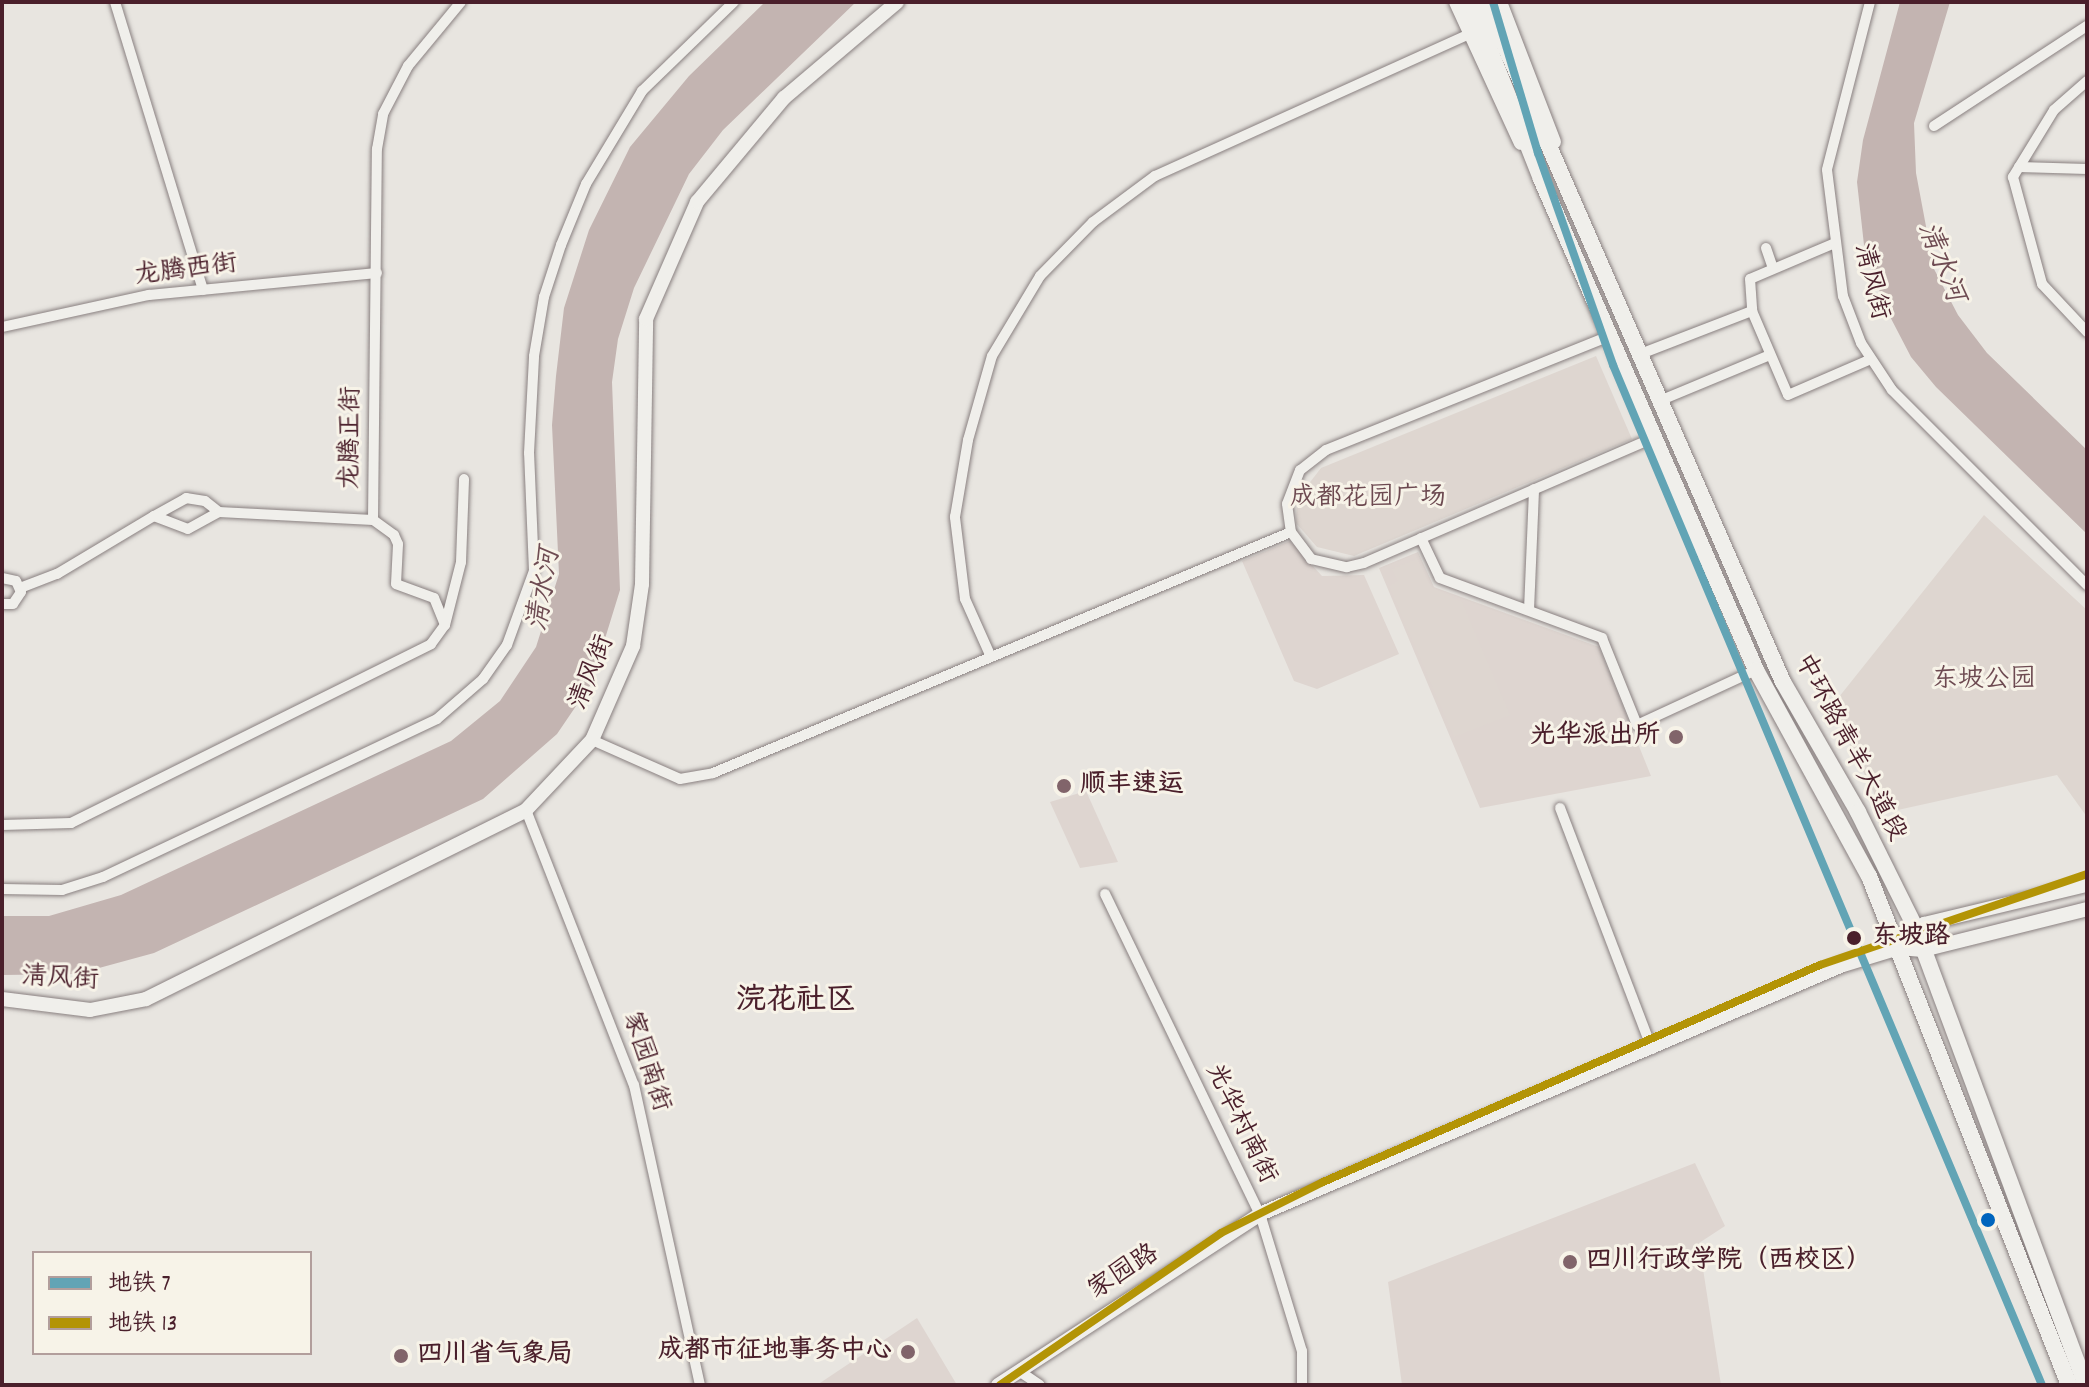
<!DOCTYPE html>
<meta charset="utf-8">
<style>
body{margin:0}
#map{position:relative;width:2089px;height:1387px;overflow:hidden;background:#e8e5e0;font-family:Dekko,"LXGW WenKai TC",sans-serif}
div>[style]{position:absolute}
.built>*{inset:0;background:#ded5d0}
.green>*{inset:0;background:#ded6d0}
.water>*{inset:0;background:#c3b4b1}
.roads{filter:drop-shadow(0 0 2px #898080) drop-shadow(0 0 2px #898080)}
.street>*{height:10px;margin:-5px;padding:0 5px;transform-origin:5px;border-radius:5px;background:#f0efeb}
.secondary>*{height:14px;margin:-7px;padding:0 7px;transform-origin:7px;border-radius:7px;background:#f0efeb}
.primary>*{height:16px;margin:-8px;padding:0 8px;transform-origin:8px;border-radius:8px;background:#f0efeb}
.metro-1>*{height:8px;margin:-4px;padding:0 4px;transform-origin:4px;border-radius:4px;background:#62a4b5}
.metro-2>*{height:8px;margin:-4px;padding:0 4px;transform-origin:4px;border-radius:4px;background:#b39406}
.dots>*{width:22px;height:22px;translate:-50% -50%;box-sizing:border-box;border:4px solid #f7f3e8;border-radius:50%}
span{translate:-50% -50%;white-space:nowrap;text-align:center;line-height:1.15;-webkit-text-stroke:6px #f7f3e8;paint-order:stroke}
.street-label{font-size:26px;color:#4a1f2b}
.park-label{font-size:26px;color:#6d4a51}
.poi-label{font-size:26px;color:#4a1f2b;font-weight:700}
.right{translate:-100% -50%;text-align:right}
.left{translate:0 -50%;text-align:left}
.stop-label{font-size:26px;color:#4a1f2b;font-weight:700}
.water-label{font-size:28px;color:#6f4c53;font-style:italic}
.quarter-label{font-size:30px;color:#4a1f2b;font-weight:700}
.frame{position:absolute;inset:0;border:4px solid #4a1f2b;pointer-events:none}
.legend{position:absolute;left:32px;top:1251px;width:280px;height:104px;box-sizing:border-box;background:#f7f3e8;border:2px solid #b29e9c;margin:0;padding:10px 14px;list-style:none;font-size:24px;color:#4a1f2b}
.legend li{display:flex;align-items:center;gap:16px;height:40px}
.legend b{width:40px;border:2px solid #b29e9c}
</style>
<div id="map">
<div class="built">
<div style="clip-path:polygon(1290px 541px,1322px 576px,1364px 575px,1399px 654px,1317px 689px,1294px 681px,1242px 561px)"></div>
<div style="clip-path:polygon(1418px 552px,1434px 587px,1599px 647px,1651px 776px,1480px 808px,1379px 568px)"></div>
<div style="clip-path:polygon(1086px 791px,1118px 862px,1080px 868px,1050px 802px)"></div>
<div style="clip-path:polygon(1695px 1163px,1725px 1226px,1699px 1243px,1721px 1385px,1402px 1385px,1388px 1282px)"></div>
<div style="clip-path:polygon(917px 1318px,957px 1385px,817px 1385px)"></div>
</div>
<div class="green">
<div style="clip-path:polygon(1596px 356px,1632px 439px,1354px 556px,1317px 547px,1296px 523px,1297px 499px,1321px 468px)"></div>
<div style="clip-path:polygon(1984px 515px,2087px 610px,2087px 817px,2057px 775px,1884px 813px,1831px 707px)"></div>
<div style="clip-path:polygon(1417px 559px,1431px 587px,1462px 602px,1510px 715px,1454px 737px,1389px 586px,1398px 581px,1392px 569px)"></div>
</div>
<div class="water">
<div style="clip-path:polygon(765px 2px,856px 2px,723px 130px,689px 174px,634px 288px,618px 339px,612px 382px,620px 590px,591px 684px,557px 734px,483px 799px,154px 953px,77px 974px,2px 975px,2px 916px,49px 916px,121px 895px,451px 741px,500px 701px,536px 647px,559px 574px,552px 425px,556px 376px,564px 308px,589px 230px,630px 147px,689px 76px)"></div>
<div style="clip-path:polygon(1900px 2px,1950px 2px,1914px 123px,1916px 173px,1934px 269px,1958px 315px,1987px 353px,2087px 450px,2087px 534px,1936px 387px,1911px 357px,1885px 307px,1864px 245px,1857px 182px,1863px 140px)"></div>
</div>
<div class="roads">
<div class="street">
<div style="left:115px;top:2px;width:301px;rotate:73deg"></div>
<div style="left:1870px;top:2px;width:173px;rotate:104.4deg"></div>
<div style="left:1827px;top:170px;width:127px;rotate:82.8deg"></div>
<div style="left:1843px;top:296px;width:50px;rotate:69deg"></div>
<div style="left:1861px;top:343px;width:56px;rotate:56.6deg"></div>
<div style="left:1892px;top:390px;width:276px;rotate:45deg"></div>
<div style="left:2087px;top:81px;width:44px;rotate:138.7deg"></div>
<div style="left:2054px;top:110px;width:79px;rotate:121.5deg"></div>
<div style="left:2013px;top:177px;width:111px;rotate:74.8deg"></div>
<div style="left:2042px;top:284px;width:66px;rotate:46.8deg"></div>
<div style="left:1934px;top:126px;width:183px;rotate:-33.2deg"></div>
<div style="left:2019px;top:167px;width:68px;rotate:1.7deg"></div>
<div style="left:1835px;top:243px;width:92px;rotate:157deg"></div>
<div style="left:1750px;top:279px;width:32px;rotate:86deg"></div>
<div style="left:1752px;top:311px;width:91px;rotate:66.8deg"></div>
<div style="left:1788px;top:395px;width:90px;rotate:-23.4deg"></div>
<div style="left:1766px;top:248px;width:21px;rotate:71deg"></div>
<div style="left:2px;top:327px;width:150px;rotate:-12.3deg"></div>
<div style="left:149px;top:295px;width:229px;rotate:-5.5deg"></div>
<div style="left:1612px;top:335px;width:308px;rotate:158.1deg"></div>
<div style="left:1326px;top:450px;width:33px;rotate:142deg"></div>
<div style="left:1300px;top:470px;width:36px;rotate:111deg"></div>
<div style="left:1287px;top:504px;width:28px;rotate:82deg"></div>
<div style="left:1291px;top:532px;width:34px;rotate:53deg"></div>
<div style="left:1311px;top:559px;width:37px;rotate:13deg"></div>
<div style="left:1347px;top:567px;width:17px;rotate:-13deg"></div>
<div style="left:1364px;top:563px;width:319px;rotate:-23.4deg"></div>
<div style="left:1643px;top:353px;width:117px;rotate:-21.1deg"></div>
<div style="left:1664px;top:399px;width:115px;rotate:-22.5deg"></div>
<div style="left:154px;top:516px;width:37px;rotate:-29deg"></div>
<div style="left:186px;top:498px;width:19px;rotate:9deg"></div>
<div style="left:205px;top:501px;width:18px;rotate:38deg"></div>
<div style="left:1421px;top:538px;width:44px;rotate:64.6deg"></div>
<div style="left:1440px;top:578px;width:173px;rotate:20.3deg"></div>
<div style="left:1602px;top:638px;width:94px;rotate:68.1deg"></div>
<div style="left:1637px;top:725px;width:131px;rotate:-24.8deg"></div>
<div style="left:2px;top:578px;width:14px;rotate:12deg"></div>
<div style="left:16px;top:581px;width:12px;rotate:66deg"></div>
<div style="left:21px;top:592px;width:14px;rotate:124deg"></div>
<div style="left:13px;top:604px;width:11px;rotate:180deg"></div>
<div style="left:20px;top:588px;width:40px;rotate:-21deg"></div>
<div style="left:57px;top:574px;width:113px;rotate:-30.9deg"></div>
<div style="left:154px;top:516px;width:36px;rotate:21deg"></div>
<div style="left:188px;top:529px;width:35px;rotate:-29deg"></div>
<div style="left:219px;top:512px;width:154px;rotate:3deg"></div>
<div style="left:373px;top:520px;width:371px;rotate:-89.4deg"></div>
<div style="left:377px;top:149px;width:36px;rotate:-80deg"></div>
<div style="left:383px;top:114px;width:54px;rotate:-62.5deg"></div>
<div style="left:408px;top:66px;width:83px;rotate:-50.4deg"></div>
<div style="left:1529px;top:610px;width:121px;rotate:-87.6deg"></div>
<div style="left:445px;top:625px;width:65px;rotate:-75.7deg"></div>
<div style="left:461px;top:562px;width:83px;rotate:-87.9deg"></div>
<div style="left:991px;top:657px;width:64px;rotate:-114.1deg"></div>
<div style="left:965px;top:599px;width:83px;rotate:-97deg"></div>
<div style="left:955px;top:517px;width:78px;rotate:-80.4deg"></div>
<div style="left:968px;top:440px;width:87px;rotate:-74.1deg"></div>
<div style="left:992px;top:356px;width:93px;rotate:-59deg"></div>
<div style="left:1040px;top:276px;width:76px;rotate:-45.5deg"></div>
<div style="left:1093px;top:222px;width:77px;rotate:-36.6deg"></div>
<div style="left:1155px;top:176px;width:345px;rotate:-24.3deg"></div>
<div style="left:592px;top:740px;width:96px;rotate:23.9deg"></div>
<div style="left:680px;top:779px;width:34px;rotate:-10deg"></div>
<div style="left:713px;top:773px;width:626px;rotate:-22.63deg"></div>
<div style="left:1560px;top:808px;width:258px;rotate:69.1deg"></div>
<div style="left:526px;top:810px;width:295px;rotate:68.6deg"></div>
<div style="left:634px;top:1085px;width:307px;rotate:77.6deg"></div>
<div style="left:2px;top:825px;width:69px;rotate:-1.7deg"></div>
<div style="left:71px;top:823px;width:402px;rotate:-26.4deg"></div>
<div style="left:431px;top:644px;width:24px;rotate:-54deg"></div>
<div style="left:445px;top:625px;width:29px;rotate:-112deg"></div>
<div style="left:434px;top:598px;width:40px;rotate:-159.8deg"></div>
<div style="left:396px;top:584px;width:40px;rotate:-87.1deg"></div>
<div style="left:398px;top:544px;width:10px;rotate:-114deg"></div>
<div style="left:394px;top:535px;width:26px;rotate:-144deg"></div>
<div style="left:2px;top:889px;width:60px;rotate:1deg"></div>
<div style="left:62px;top:890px;width:43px;rotate:-17.6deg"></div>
<div style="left:103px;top:877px;width:369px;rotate:-25.3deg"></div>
<div style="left:437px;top:719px;width:61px;rotate:-41deg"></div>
<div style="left:483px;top:679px;width:42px;rotate:-54.8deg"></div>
<div style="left:507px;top:645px;width:79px;rotate:-70deg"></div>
<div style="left:534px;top:571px;width:118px;rotate:-92.4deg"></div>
<div style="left:529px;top:453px;width:97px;rotate:-87deg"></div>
<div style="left:534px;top:356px;width:60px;rotate:-80.4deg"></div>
<div style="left:544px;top:297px;width:55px;rotate:-71.9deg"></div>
<div style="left:561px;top:245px;width:66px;rotate:-67.7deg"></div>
<div style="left:586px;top:184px;width:109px;rotate:-58.9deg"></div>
<div style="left:642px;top:91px;width:128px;rotate:-44.1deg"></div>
<div style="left:1105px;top:894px;width:356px;rotate:64.2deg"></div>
<div style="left:1260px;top:1214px;width:143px;rotate:73deg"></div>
<div style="left:1302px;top:1351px;width:34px;rotate:90deg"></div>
<div style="left:1019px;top:1371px;width:25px;rotate:34deg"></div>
</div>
<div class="secondary">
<div style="left:1456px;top:2px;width:155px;rotate:65.3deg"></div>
<div style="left:1500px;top:2px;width:150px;rotate:68.9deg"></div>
<div style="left:1899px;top:948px;width:35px;rotate:-44deg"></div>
<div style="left:1924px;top:924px;width:168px;rotate:-13.5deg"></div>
<div style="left:2px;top:999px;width:89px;rotate:7.1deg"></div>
<div style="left:90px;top:1010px;width:57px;rotate:-11.1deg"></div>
<div style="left:146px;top:999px;width:424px;rotate:-26.4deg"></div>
<div style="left:526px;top:810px;width:96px;rotate:-46.7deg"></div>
<div style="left:592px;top:740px;width:103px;rotate:-66.4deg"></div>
<div style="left:633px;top:646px;width:63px;rotate:-81.7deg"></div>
<div style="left:642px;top:584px;width:265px;rotate:-89.1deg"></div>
<div style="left:646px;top:319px;width:128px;rotate:-66.4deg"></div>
<div style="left:697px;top:202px;width:136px;rotate:-50.1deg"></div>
<div style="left:784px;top:98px;width:148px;rotate:-40.3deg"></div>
<div style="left:998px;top:1385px;width:313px;rotate:-33.1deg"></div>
<div style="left:1260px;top:1214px;width:634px;rotate:-23.13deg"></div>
<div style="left:1843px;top:965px;width:59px;rotate:-16.9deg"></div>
<div style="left:1899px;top:948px;width:24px;rotate:5deg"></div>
<div style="left:1923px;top:950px;width:169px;rotate:-14deg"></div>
</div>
<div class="primary">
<div style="left:1471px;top:2px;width:190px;rotate:68.4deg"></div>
<div style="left:1541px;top:179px;width:536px;rotate:66.35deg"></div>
<div style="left:1756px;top:670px;width:235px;rotate:61.3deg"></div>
<div style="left:1869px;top:876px;width:547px;rotate:68.55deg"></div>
<div style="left:1486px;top:2px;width:742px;rotate:66.41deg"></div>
<div style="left:1783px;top:682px;width:150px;rotate:60deg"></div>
<div style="left:1858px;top:812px;width:131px;rotate:63.6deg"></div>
<div style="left:1916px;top:929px;width:487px;rotate:69.6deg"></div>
</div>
</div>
<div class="metro-1">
<div style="left:1493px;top:2px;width:158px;rotate:73.4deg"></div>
<div style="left:1538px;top:153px;width:225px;rotate:70.5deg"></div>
<div style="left:1613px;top:365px;width:1107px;rotate:67.19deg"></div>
</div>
<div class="metro-2">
<div style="left:1000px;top:1385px;width:268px;rotate:-34.5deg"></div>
<div style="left:1221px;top:1233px;width:114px;rotate:-26.6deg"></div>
<div style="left:1323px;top:1182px;width:542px;rotate:-23.59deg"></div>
<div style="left:1820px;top:965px;width:282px;rotate:-18.8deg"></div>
</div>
<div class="dots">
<div style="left:1676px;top:737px;background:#81646a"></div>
<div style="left:1064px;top:786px;background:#81646a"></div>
<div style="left:1854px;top:938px;background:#4a1f2b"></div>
<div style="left:1988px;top:1220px;background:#0065bd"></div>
<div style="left:1570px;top:1262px;background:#81646a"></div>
<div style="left:908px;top:1352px;background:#81646a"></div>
<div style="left:401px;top:1356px;background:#81646a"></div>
</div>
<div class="street-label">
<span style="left:186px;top:271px;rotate:-7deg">龙腾西街</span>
<span style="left:1870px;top:282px;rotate:76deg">清风街</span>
<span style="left:352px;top:438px;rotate:-89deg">龙腾正街</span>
<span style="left:593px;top:673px;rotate:-68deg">清风街</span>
<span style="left:1849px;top:748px;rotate:62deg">中环路青羊大道段</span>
<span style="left:60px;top:980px;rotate:3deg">清风街</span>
<span style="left:645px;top:1062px;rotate:72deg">家园南街</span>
<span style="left:1240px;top:1124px;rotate:64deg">光华村南街</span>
<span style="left:1124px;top:1273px;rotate:-33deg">家园路</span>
</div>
<div class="park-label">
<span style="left:1368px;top:499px">成都花园广场</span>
<span style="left:1984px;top:681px">东坡公园</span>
</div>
<div class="poi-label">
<span class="right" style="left:1660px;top:737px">光华派出所</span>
<span class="left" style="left:1080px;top:786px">顺丰速运</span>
<span class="left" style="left:1586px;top:1262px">四川行政学院（西校区）</span>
<span class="right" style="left:892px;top:1352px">成都市征地事务中心</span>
<span class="left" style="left:417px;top:1356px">四川省气象局</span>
</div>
<div class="stop-label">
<span class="left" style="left:1872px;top:938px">东坡路</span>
</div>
<div class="water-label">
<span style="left:1939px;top:263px;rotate:68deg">清水河</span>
<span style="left:546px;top:590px;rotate:-81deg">清水河</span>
</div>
<div class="quarter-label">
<span style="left:796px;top:1003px">浣花社区</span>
</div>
<div class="frame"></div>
<ul class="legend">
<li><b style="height:10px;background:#62a4b5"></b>地铁 7</li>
<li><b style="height:10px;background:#b39406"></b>地铁 13</li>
</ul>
</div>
